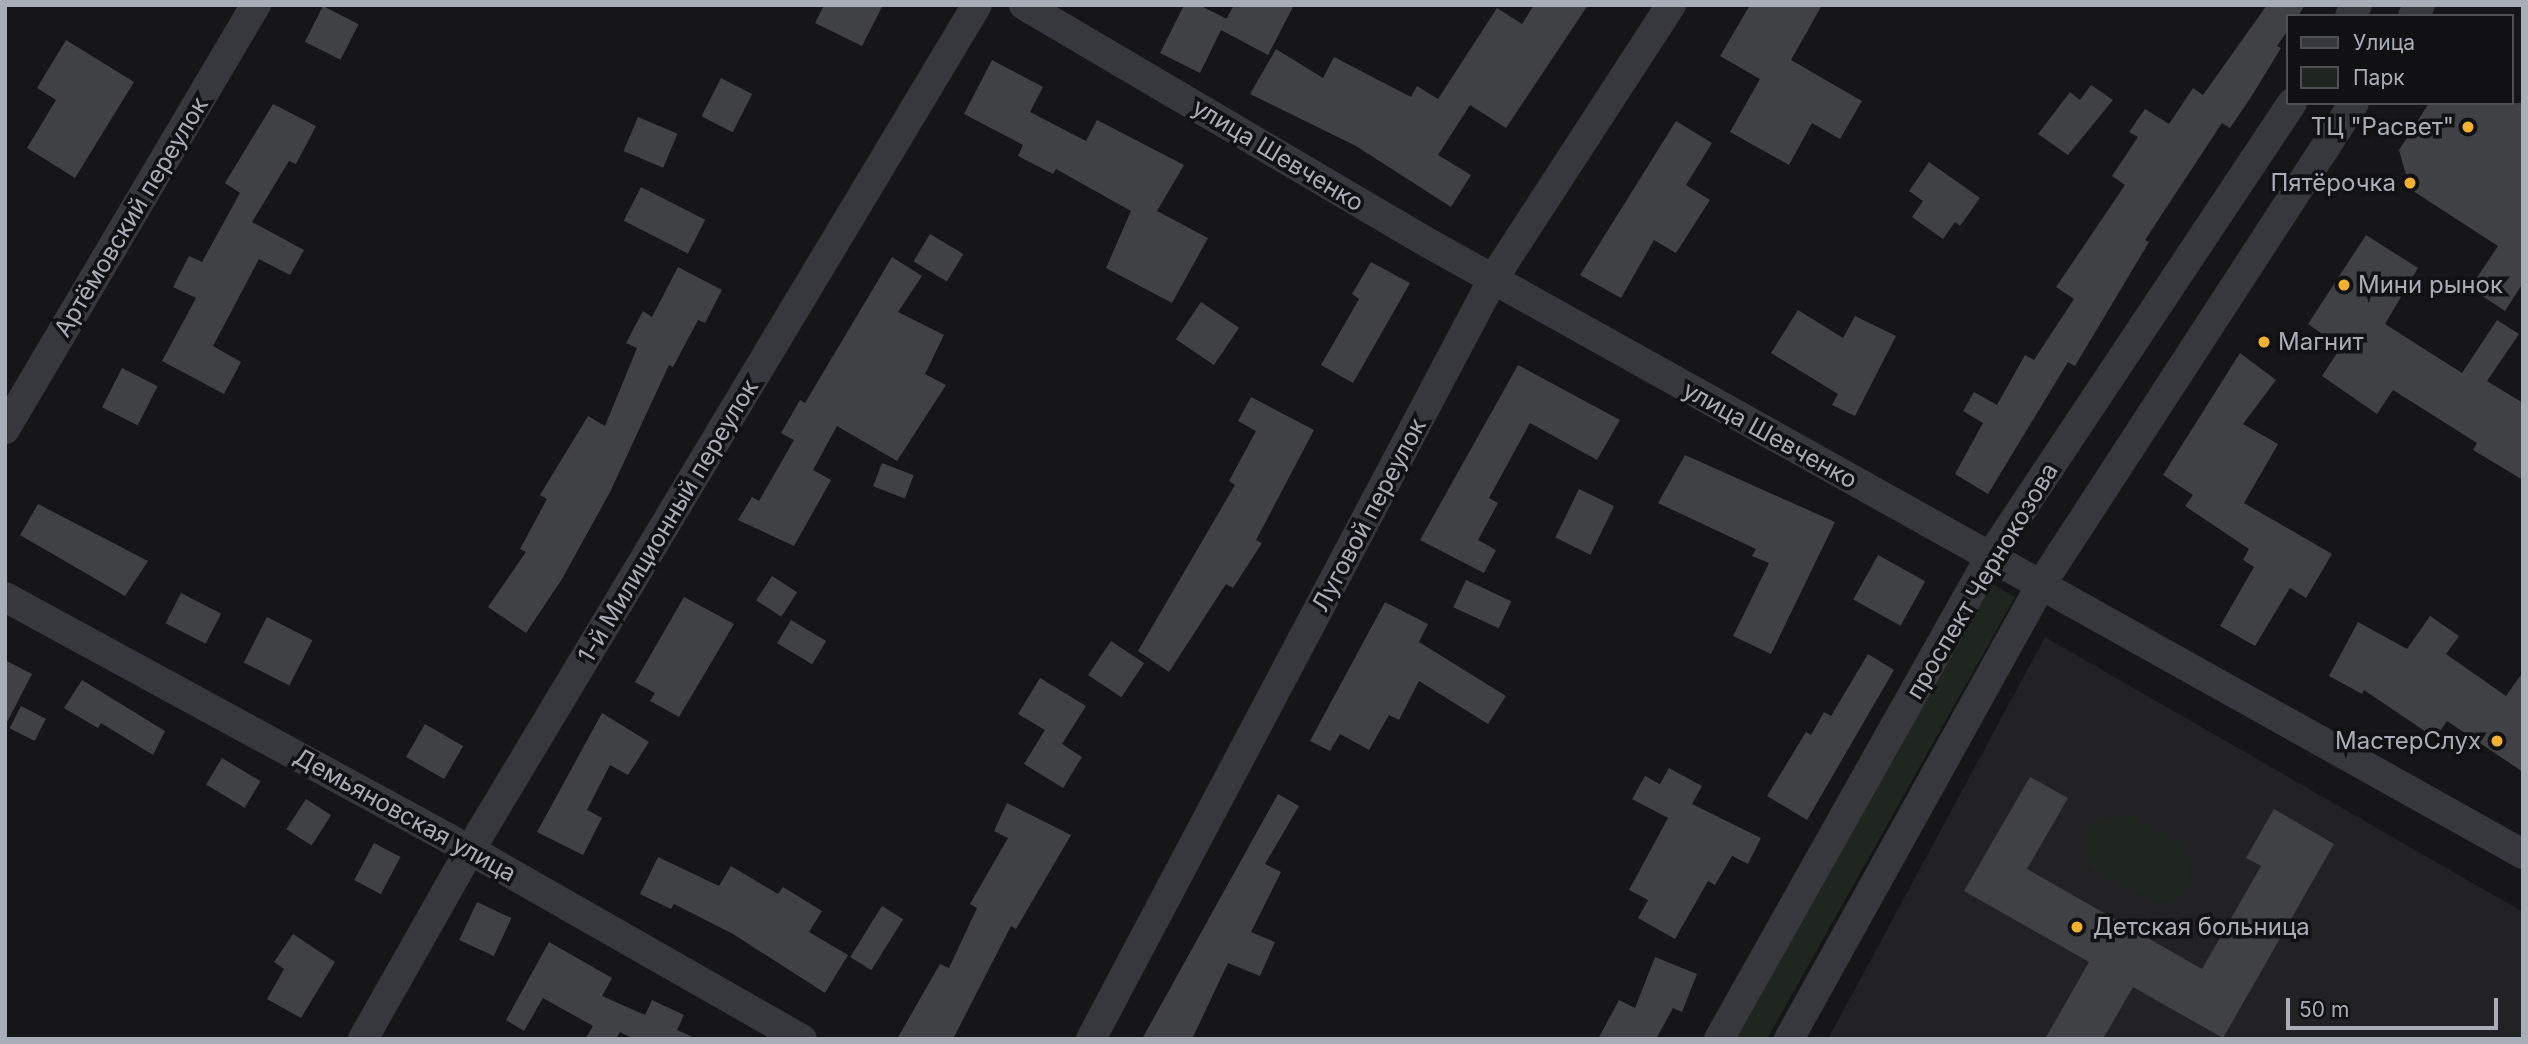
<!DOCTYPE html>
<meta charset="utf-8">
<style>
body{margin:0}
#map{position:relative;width:2528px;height:1044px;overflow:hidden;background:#161618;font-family:Inter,sans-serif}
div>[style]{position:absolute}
.built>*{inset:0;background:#222225}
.green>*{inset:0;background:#1e261f}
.building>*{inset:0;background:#404145;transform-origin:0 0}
.minor>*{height:30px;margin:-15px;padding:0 15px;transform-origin:15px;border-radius:15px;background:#37383d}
.dots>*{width:19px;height:19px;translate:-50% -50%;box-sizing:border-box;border:4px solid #111113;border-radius:50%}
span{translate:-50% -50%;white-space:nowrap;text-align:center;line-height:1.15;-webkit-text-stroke:7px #111113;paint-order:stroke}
.poi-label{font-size:24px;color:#a8adb8}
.right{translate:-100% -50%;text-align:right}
.left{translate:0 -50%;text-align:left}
.street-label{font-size:24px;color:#a8adb8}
.frame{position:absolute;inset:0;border:7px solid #a8adb8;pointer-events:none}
.legend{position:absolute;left:2286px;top:14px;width:228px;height:91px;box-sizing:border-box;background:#111113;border:2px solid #4d4f55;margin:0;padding:9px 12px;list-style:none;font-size:21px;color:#a8adb8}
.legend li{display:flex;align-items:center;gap:14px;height:35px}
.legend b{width:35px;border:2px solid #4d4f55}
.scale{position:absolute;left:2286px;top:998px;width:212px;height:32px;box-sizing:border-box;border:4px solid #a8adb8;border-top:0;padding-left:9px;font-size:21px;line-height:24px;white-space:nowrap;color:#a8adb8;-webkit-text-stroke:5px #111113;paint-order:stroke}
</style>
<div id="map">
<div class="built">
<div style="clip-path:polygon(2045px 637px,2523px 912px,2523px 1039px,1828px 1039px)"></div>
</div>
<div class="green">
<div style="clip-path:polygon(1987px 581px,2015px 597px,1767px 1039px,1735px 1039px)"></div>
<div style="clip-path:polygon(2125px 814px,2183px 846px,2191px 868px,2190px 884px,2182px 895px,2163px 904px,2155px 903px,2092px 869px,2083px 842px,2088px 829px,2098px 819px)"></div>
</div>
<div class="building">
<div style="clip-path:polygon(824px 5px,883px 5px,862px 46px,815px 23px)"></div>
<div style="clip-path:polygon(1184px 5px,1199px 5px,1227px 19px,1222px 27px,1234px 5px,1294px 5px,1268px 55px,1221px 30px,1200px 73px,1160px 53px)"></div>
<div style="clip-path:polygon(1534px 5px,1588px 5px,1506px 128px,1470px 105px,1438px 155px,1471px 175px,1451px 207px,1356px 146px,1250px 94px,1276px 49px,1323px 78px,1334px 57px,1411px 97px,1417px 86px,1438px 99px,1497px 8px,1522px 24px)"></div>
<div style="clip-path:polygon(1750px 5px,1822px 5px,1791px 60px,1862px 101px,1840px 139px,1812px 123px,1789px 165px,1730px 132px,1760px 79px,1720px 56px)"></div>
<div style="clip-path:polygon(2267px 5px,2305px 5px,2298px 16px,2288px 16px,2288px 30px,2277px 46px,2281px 48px,2251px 97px,2230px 128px,2222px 123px,2145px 240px,2149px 242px,2075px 366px,2068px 362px,1988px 494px,1955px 474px,1983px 423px,1963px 411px,1974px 392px,1997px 405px,2025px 355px,2034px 360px,2074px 299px,2056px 287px,2125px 185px,2112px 176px,2138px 137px,2129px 132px,2145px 109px,2169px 124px,2193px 88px,2203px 95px)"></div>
<div style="left:323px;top:6px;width:40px;height:40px;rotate:27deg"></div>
<div style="clip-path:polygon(66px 40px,134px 82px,75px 178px,27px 148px,56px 100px,37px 88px)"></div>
<div style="clip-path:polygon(992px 60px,1043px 87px,1030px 112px,1086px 141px,1097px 120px,1184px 165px,1157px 211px,1208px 238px,1172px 303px,1106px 268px,1131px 211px,1056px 169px,1053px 174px,1018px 156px,1023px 145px,964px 114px)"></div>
<div style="left:721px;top:78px;width:35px;height:43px;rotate:27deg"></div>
<div style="clip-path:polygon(2091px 85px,2113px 100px,2068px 155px,2038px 134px,2070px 92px,2080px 100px)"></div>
<div style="clip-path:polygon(2429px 103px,2523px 103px,2523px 283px,2505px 311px,2470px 288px,2498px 246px,2410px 189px,2399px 150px)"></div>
<div style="clip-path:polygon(273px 104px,316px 126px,296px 164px,289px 161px,252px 222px,304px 250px,290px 275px,259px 259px,213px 346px,241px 362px,224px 394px,162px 361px,196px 298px,173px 287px,189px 256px,202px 262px,240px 193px,225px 183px)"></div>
<div style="left:638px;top:117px;width:43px;height:37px;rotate:23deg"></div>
<div style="clip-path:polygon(1676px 121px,1712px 143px,1686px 185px,1710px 200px,1676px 253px,1654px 240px,1621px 298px,1580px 275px)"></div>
<div style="clip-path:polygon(1929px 162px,1980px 198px,1960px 226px,1955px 222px,1943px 239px,1912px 217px,1923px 201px,1909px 191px)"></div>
<div style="left:641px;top:187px;width:72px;height:38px;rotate:27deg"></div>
<div style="left:930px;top:234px;width:39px;height:32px;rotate:31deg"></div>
<div style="clip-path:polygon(2366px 235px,2418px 268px,2385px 324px,2462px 373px,2497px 320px,2519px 334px,2487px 381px,2523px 403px,2523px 480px,2473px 450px,2477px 443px,2393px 390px,2377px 414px,2322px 376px,2341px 347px,2308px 324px)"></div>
<div style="clip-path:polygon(892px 257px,922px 276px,898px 312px,944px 335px,925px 374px,946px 385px,897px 461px,837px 426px,813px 470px,831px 480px,794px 546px,738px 520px,752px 497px,759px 501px,794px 440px,781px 433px,800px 400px,805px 403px)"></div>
<div style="clip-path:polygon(1371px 262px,1410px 283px,1353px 383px,1321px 365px,1359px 299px,1352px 294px)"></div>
<div style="clip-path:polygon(678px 267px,722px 290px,705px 323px,698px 320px,673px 367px,669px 365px,610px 492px,562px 579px,526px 633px,488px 607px,526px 552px,520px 549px,547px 499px,540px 495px,588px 416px,605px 426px,637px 348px,626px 343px,643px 311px,652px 317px)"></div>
<div style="left:1201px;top:302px;width:46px;height:45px;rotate:34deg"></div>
<div style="clip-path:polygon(1798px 310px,1843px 338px,1855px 316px,1896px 336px,1855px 416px,1832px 405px,1838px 394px,1771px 353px)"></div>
<div style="clip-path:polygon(2240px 353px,2276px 380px,2243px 424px,2278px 444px,2244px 503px,2332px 554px,2306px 598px,2290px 588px,2255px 646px,2220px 626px,2254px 567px,2243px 560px,2249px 549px,2185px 506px,2193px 495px,2163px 475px)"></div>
<div style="clip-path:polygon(1518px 365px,1620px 420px,1597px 460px,1530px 423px,1489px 498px,1498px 503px,1478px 540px,1496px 550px,1484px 573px,1420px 540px)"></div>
<div style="left:122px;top:368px;width:40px;height:44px;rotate:27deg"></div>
<div style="clip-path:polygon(1251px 397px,1314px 430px,1256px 540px,1262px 543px,1233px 588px,1226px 584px,1169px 672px,1138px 651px,1235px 485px,1229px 481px,1256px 431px,1238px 421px)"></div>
<div style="clip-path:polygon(1685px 455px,1835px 522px,1771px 654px,1733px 636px,1769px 563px,1752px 556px,1756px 549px,1658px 503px)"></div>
<div style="left:882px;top:463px;width:34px;height:25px;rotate:21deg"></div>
<div style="left:1579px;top:489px;width:39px;height:54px;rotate:26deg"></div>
<div style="clip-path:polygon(38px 504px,148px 561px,125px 596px,20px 535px)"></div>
<div style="left:1878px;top:555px;width:54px;height:51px;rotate:29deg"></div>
<div style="left:772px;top:576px;width:30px;height:29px;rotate:33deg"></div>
<div style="left:1466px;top:580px;width:50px;height:30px;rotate:25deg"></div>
<div style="left:181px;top:593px;width:45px;height:34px;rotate:27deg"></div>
<div style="clip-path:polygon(684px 597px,734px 624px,679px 717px,650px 701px,655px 693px,635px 682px)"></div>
<div style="clip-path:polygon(1385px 602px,1428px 624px,1419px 642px,1506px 696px,1488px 724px,1419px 681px,1399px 720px,1389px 715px,1369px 750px,1340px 734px,1330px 751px,1310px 741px)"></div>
<div style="clip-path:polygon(2430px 616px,2459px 636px,2446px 654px,2506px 696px,2523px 672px,2523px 772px,2447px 721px,2435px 738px,2364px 690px,2362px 694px,2329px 676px,2358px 622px,2407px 649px)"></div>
<div style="left:267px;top:617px;width:51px;height:51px;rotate:27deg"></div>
<div style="left:791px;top:620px;width:41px;height:27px;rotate:31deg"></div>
<div style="left:1111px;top:641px;width:40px;height:41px;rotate:34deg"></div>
<div style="clip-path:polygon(1868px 654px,1894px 670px,1807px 820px,1767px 796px,1806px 732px,1811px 735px,1824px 712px,1831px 716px)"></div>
<div style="clip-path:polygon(5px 660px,32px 674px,5px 726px)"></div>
<div style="clip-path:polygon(1040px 678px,1086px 706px,1062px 744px,1082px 757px,1063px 788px,1024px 764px,1045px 730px,1018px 714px)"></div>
<div style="clip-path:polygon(82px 680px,165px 731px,153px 755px,101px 723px,98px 728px,64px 708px)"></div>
<div style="left:21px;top:706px;width:28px;height:25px;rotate:27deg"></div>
<div style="clip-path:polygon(602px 713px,649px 742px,628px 775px,610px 765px,587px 810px,602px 818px,583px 855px,537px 832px)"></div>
<div style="left:425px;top:724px;width:44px;height:38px;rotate:30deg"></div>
<div style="left:222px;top:758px;width:45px;height:31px;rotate:31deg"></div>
<div style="clip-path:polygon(1669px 768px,1702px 786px,1692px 804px,1761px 838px,1748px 864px,1732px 856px,1715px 885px,1708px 881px,1675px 939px,1638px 918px,1648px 900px,1629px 890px,1668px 818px,1632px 799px,1645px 776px,1660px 784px)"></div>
<div style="clip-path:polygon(2030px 777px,2068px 798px,2027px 869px,2202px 969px,2261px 866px,2246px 858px,2274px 809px,2334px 844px,2223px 1038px,2133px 987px,2103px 1039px,2045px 1039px,2089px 962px,1964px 891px)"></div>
<div style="clip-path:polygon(1278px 794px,1299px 806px,1265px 864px,1281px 872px,1251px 932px,1275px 942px,1260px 976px,1228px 963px,1192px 1039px,1142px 1039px)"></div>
<div style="left:306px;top:799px;width:30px;height:36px;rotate:33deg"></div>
<div style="clip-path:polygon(1007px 803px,1071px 835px,1016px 929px,1011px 926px,953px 1039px,897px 1039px,940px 964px,949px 968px,977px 908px,970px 904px,1008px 838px,994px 831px)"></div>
<div style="left:374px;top:843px;width:30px;height:42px;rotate:28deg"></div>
<div style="clip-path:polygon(658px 857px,719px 886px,731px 866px,778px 894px,783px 887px,822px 911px,809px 932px,848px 955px,825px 993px,733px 934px,674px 904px,671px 909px,640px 894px)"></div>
<div style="left:477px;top:902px;width:38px;height:42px;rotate:25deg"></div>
<div style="left:882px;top:906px;width:25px;height:60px;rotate:32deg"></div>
<div style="clip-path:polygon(293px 934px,335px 962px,301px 1018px,267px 999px,284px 969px,274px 962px)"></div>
<div style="clip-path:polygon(549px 942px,612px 978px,602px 996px,645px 1015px,652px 1000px,684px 1015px,677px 1030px,697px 1039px,634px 1039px,620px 1032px,616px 1039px,585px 1039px,593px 1026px,543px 998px,524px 1031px,506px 1020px)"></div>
<div style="clip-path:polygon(1655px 957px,1697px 974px,1682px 1012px,1673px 1008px,1656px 1039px,1598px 1039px,1619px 1000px,1635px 1008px)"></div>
</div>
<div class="minor">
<div style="left:1024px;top:5px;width:463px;rotate:30.5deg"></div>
<div style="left:1423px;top:240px;width:1260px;rotate:29.17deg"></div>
<div style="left:2350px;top:16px;width:13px;rotate:-58deg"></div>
<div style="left:2413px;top:16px;width:13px;rotate:-58deg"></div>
<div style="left:5px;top:429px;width:493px;rotate:-59.4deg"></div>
<div style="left:5px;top:597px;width:529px;rotate:28.55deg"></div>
<div style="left:470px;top:850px;width:382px;rotate:29.7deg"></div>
<div style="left:363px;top:1039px;width:217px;rotate:-60.5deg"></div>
<div style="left:470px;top:850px;width:985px;rotate:-59.04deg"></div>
<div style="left:1091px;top:1039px;width:860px;rotate:-62.12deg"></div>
<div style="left:1493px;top:279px;width:327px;rotate:-57deg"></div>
<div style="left:1719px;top:1039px;width:553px;rotate:-60.65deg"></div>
<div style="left:1990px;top:557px;width:545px;rotate:-56.37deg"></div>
<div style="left:1789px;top:1039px;width:521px;rotate:-60.98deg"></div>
<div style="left:2042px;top:583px;width:572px;rotate:-56.98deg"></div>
</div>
<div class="dots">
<div style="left:2468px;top:127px;background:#f2b134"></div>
<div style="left:2410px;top:183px;background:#f2b134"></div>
<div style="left:2344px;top:285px;background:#f2b134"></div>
<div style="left:2264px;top:342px;background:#f2b134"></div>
<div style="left:2497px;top:741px;background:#f2b134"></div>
<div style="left:2077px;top:927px;background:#f2b134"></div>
</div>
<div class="poi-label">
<span class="right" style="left:2454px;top:127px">ТЦ "Расвет"</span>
<span class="right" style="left:2396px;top:183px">Пятёрочка</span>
<span class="left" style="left:2358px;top:285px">Мини рынок</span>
<span class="left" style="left:2278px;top:342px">Магнит</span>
<span class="right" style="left:2481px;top:741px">МастерСлух</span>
<span class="left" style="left:2093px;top:927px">Детская больница</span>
</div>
<div class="street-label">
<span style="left:1278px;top:155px;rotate:31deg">улица Шевченко</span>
<span style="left:131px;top:217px;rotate:-59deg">Артёмовский переулок</span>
<span style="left:1770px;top:435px;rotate:29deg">улица Шевченко</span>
<span style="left:1369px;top:515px;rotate:-62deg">Луговой переулок</span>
<span style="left:668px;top:521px;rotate:-59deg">1-й Милиционный переулок</span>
<span style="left:1982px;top:581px;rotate:-59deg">проспект Чернокозова</span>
<span style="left:405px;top:815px;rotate:29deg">Демьяновская улица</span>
</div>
<div class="frame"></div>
<ul class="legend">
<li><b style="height:9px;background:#37383d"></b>Улица</li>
<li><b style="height:19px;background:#1e261f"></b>Парк</li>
</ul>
<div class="scale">50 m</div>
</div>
